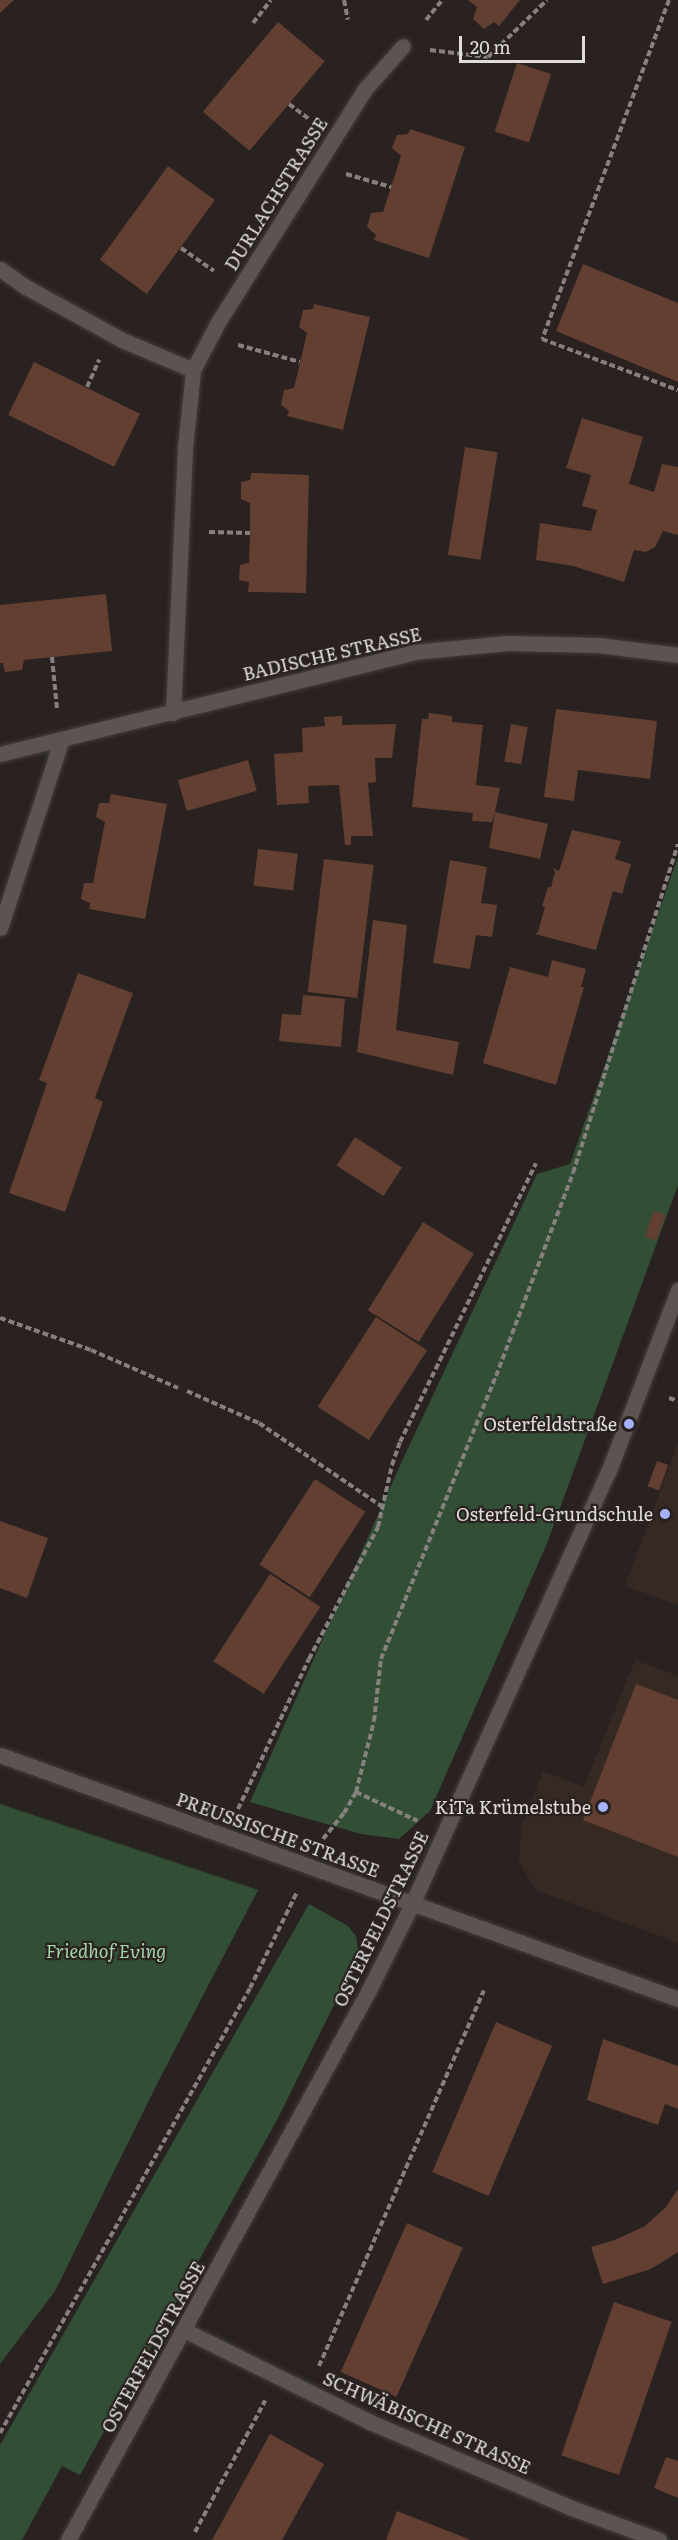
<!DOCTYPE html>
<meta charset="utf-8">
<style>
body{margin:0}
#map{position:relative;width:678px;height:2540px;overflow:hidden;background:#292220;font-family:Literata,serif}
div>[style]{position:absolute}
.built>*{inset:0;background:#362924}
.green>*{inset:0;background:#324e34}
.building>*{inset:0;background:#623f31;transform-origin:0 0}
.path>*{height:4px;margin-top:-2px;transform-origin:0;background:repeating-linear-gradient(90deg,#86807e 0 6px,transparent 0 9px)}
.roads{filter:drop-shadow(0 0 2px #443e3b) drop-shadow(0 0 2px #443e3b)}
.minor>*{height:15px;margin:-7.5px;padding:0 7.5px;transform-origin:7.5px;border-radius:7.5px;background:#5c5451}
.dots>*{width:16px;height:16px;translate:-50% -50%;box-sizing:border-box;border:3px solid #292220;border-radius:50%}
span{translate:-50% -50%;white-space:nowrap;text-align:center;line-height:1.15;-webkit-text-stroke:4.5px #292220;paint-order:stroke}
.street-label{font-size:18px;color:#e1dcda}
.poi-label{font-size:18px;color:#e1dcda}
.right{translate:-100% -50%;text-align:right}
.park-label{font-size:18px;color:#a4d7a7;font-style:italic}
.scale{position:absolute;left:459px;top:36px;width:126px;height:27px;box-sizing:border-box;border:3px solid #e1dcda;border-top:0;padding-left:8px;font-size:18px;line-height:21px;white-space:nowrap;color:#e1dcda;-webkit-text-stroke:4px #292220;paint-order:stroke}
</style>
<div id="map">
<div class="built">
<div style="clip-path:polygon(678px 1442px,678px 1605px,625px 1586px)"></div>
<div style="clip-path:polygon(635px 1660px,678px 1676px,678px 1943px,536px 1890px,519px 1862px,521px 1827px,543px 1771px,584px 1787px)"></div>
</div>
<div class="green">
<div style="clip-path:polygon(678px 857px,678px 1185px,548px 1541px,430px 1811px,399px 1839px,361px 1834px,250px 1802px,402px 1461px,537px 1174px,570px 1164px)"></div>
<div style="clip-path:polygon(0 1804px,258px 1890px,158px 2082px,55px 2291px,0 2364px)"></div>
<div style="clip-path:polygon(309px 1904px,348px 1926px,356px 1936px,359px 1954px,278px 2118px,80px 2475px,62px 2466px,22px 2540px,0 2540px,0 2445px)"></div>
</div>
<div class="building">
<div style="clip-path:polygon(0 0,14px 0,0 13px)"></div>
<div style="clip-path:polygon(468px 0,520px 0,499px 26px,494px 22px,484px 29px,473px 19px,477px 7px)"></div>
<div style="left:278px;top:22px;width:61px;height:117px;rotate:40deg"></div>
<div style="left:517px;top:63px;width:36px;height:72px;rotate:18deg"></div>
<div style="clip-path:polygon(410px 129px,465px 147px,429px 258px,374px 240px,376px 235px,367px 227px,371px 213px,383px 212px,401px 156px,392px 148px,397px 135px,408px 134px)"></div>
<div style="left:168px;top:166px;width:58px;height:116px;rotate:36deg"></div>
<div style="clip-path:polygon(583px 264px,678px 303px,678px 382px,556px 331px)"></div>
<div style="clip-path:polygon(314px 304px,370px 317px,343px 430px,287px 416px,289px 411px,281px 405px,284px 390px,294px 388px,307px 333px,299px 327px,303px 310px,313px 309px)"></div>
<div style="left:34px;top:362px;width:118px;height:59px;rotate:26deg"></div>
<div style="clip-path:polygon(582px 418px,643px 437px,629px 484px,654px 492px,662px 464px,678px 467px,678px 535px,663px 531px,655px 547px,646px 552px,634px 550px,624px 582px,573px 566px,536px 560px,540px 523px,591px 531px,597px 510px,582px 506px,591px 475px,566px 468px)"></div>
<div style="left:465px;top:447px;width:33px;height:109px;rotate:9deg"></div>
<div style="clip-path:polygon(251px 473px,309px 475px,306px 593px,248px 592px,249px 582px,239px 580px,240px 565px,249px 563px,250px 533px,250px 503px,241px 499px,241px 482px,250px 480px)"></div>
<div style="clip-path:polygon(106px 594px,112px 651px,24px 660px,22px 670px,5px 672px,3px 663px,0 663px,0 605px)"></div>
<div style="clip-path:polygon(556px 709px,657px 721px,650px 779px,578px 770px,574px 801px,544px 797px)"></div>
<div style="clip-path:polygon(429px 713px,452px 716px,452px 722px,483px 725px,476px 785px,500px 788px,495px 812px,548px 824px,540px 859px,489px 848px,495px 813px,492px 822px,472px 821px,473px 813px,412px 807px,422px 719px,428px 719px)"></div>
<div style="clip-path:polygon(342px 716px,342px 725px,396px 724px,392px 758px,375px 758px,376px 782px,368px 783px,373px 836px,351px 836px,351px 845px,345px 845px,339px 785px,308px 786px,309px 803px,277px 805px,274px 754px,303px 752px,302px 728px,325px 726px,324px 717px)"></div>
<div style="left:511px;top:724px;width:17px;height:38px;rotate:10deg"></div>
<div style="left:248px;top:760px;width:32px;height:73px;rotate:74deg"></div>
<div style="clip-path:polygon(111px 794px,167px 804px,145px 919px,89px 909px,90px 903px,81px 899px,84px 883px,93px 883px,105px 822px,96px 817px,99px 803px,109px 803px)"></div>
<div style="clip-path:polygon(572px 830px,621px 841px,615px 859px,631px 864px,622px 894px,613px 891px,596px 950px,535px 934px,538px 932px,545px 907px,542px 906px,548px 887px,551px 887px,555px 872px,553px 868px,559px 871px)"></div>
<div style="left:258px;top:849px;width:40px;height:37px;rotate:7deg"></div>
<div style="left:324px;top:859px;width:50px;height:134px;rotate:7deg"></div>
<div style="clip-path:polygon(450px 860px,487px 867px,481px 903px,497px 905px,492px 937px,476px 935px,470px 969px,433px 963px)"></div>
<div style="clip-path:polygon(373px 920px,407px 925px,396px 1030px,459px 1042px,453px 1075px,357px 1052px)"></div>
<div style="clip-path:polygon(552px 960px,586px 969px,581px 987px,584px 987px,556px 1085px,483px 1063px,510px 967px,548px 977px)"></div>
<div style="clip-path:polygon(78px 973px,133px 993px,95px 1098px,103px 1102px,65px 1212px,9px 1193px,47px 1083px,39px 1080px)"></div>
<div style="clip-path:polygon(303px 995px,345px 999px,341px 1047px,279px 1041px,282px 1014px,301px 1015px)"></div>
<div style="left:355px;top:1137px;width:56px;height:34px;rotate:33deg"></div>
<div style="left:654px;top:1211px;width:12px;height:27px;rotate:20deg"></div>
<div style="left:423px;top:1222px;width:60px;height:104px;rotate:32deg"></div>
<div style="left:376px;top:1317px;width:61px;height:107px;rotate:33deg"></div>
<div style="left:657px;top:1461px;width:12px;height:27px;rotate:20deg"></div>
<div style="left:315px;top:1479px;width:60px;height:102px;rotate:33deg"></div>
<div style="clip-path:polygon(0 1521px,48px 1538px,27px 1598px,0 1588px)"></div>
<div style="left:270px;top:1574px;width:60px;height:104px;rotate:33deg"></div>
<div style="clip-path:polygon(636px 1684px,678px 1700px,678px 1857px,583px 1820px)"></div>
<div style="left:496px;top:2022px;width:61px;height:163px;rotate:23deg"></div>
<div style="clip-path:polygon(603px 2039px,678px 2066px,678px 2109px,665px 2104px,658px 2125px,587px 2100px)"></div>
<div style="clip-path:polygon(678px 2189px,678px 2252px,651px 2269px,603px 2284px,591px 2247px,615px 2240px,645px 2226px,665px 2208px)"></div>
<div style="left:407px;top:2223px;width:61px;height:163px;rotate:24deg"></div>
<div style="left:614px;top:2302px;width:61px;height:162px;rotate:19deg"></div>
<div style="clip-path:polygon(270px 2434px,324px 2464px,282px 2540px,212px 2540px)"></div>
<div style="clip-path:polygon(666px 2457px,678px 2461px,678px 2498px,654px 2488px)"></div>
<div style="clip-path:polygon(397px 2511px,471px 2540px,386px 2540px)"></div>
</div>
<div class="path">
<div style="left:344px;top:0;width:20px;rotate:79deg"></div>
<div style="left:669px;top:0;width:362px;rotate:110.5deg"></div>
<div style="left:542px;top:339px;width:145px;rotate:20.6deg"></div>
<div style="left:426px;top:20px;width:26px;rotate:-51deg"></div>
<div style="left:253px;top:23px;width:29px;rotate:-52deg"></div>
<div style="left:430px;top:50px;width:58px;rotate:6.9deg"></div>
<div style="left:488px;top:57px;width:82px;rotate:-44deg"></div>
<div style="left:289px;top:104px;width:26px;rotate:37deg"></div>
<div style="left:346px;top:174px;width:47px;rotate:16.1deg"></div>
<div style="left:181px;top:248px;width:40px;rotate:34.9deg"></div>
<div style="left:238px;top:345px;width:64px;rotate:15.3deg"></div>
<div style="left:87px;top:387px;width:30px;rotate:-66deg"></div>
<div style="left:209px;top:532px;width:41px;rotate:1.4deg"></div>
<div style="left:52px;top:657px;width:52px;rotate:84.5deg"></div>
<div style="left:0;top:1318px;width:96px;rotate:19.4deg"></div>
<div style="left:91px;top:1350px;width:95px;rotate:23.6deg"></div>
<div style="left:187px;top:1391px;width:79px;rotate:24deg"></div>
<div style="left:259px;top:1423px;width:151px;rotate:34.2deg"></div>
<div style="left:669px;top:1398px;width:9px;rotate:18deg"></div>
<div style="left:356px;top:1792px;width:68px;rotate:25.1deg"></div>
<div style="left:238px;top:1809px;width:166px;rotate:-64.7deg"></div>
<div style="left:309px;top:1659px;width:149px;rotate:-62.4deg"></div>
<div style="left:378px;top:1527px;width:64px;rotate:-77.3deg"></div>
<div style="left:392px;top:1465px;width:24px;rotate:-71deg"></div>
<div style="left:400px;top:1442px;width:310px;rotate:-64deg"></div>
<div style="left:323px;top:1839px;width:33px;rotate:-51deg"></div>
<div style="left:344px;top:1813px;width:24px;rotate:-60deg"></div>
<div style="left:356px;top:1792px;width:73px;rotate:-75.8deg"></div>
<div style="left:374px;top:1721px;width:62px;rotate:-83.6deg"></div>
<div style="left:381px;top:1659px;width:305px;rotate:-67.9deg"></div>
<div style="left:496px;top:1376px;width:217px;rotate:-69.2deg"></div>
<div style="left:573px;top:1173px;width:345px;rotate:-72.3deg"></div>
<div style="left:319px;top:2366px;width:410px;rotate:-66.3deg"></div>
<div style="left:0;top:2433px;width:510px;rotate:-60.67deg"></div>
<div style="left:250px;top:1988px;width:107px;rotate:-63.9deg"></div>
<div style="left:195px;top:2532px;width:149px;rotate:-61.9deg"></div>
</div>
<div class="roads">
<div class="minor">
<div style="left:0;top:269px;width:32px;rotate:35deg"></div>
<div style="left:26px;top:287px;width:110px;rotate:28.9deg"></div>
<div style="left:122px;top:340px;width:77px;rotate:22.9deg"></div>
<div style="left:173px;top:713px;width:265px;rotate:-87.4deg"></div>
<div style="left:185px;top:448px;width:78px;rotate:-84.1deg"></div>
<div style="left:193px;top:370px;width:52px;rotate:-62.4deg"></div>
<div style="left:217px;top:324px;width:278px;rotate:-57.8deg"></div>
<div style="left:365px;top:89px;width:57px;rotate:-48.5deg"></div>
<div style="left:0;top:754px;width:426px;rotate:-13.8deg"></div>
<div style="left:414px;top:652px;width:94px;rotate:-5.5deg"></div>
<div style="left:508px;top:643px;width:90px;rotate:1.3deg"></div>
<div style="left:598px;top:645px;width:81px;rotate:7.1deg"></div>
<div style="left:0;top:928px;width:197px;rotate:-71.9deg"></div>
<div style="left:0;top:1755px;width:721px;rotate:19.79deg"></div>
<div style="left:184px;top:2330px;width:208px;rotate:26.3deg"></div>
<div style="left:370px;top:2422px;width:216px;rotate:23.1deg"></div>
<div style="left:569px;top:2507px;width:96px;rotate:20.1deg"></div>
<div style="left:68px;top:2540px;width:629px;rotate:-61.32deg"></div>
<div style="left:370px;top:1988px;width:94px;rotate:-63.4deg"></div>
<div style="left:412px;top:1904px;width:477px;rotate:-65.6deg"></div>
<div style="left:609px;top:1470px;width:193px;rotate:-69deg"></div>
</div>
</div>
<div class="dots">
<div style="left:629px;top:1424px;background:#a7b1fc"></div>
<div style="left:665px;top:1514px;background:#a7b1fc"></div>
<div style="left:603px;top:1807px;background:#a7b1fc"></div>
</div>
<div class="street-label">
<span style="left:276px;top:194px;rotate:-58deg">DURLACHSTRASSE</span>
<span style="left:332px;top:654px;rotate:-13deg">BADISCHE STRASSE</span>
<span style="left:278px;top:1835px;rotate:20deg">PREUSSISCHE STRASSE</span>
<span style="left:381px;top:1919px;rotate:-64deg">OSTERFELDSTRASSE</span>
<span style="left:153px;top:2347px;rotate:-61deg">OSTERFELDSTRASSE</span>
<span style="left:427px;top:2423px;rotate:24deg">SCHWÄBISCHE STRASSE</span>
</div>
<div class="poi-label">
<span class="right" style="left:617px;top:1424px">Osterfeldstraße</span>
<span class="right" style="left:653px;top:1514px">Osterfeld-Grundschule</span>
<span class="right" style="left:591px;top:1807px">KiTa Krümelstube</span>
</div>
<div class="park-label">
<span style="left:106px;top:1951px">Friedhof Eving</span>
</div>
<div class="scale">20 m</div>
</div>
